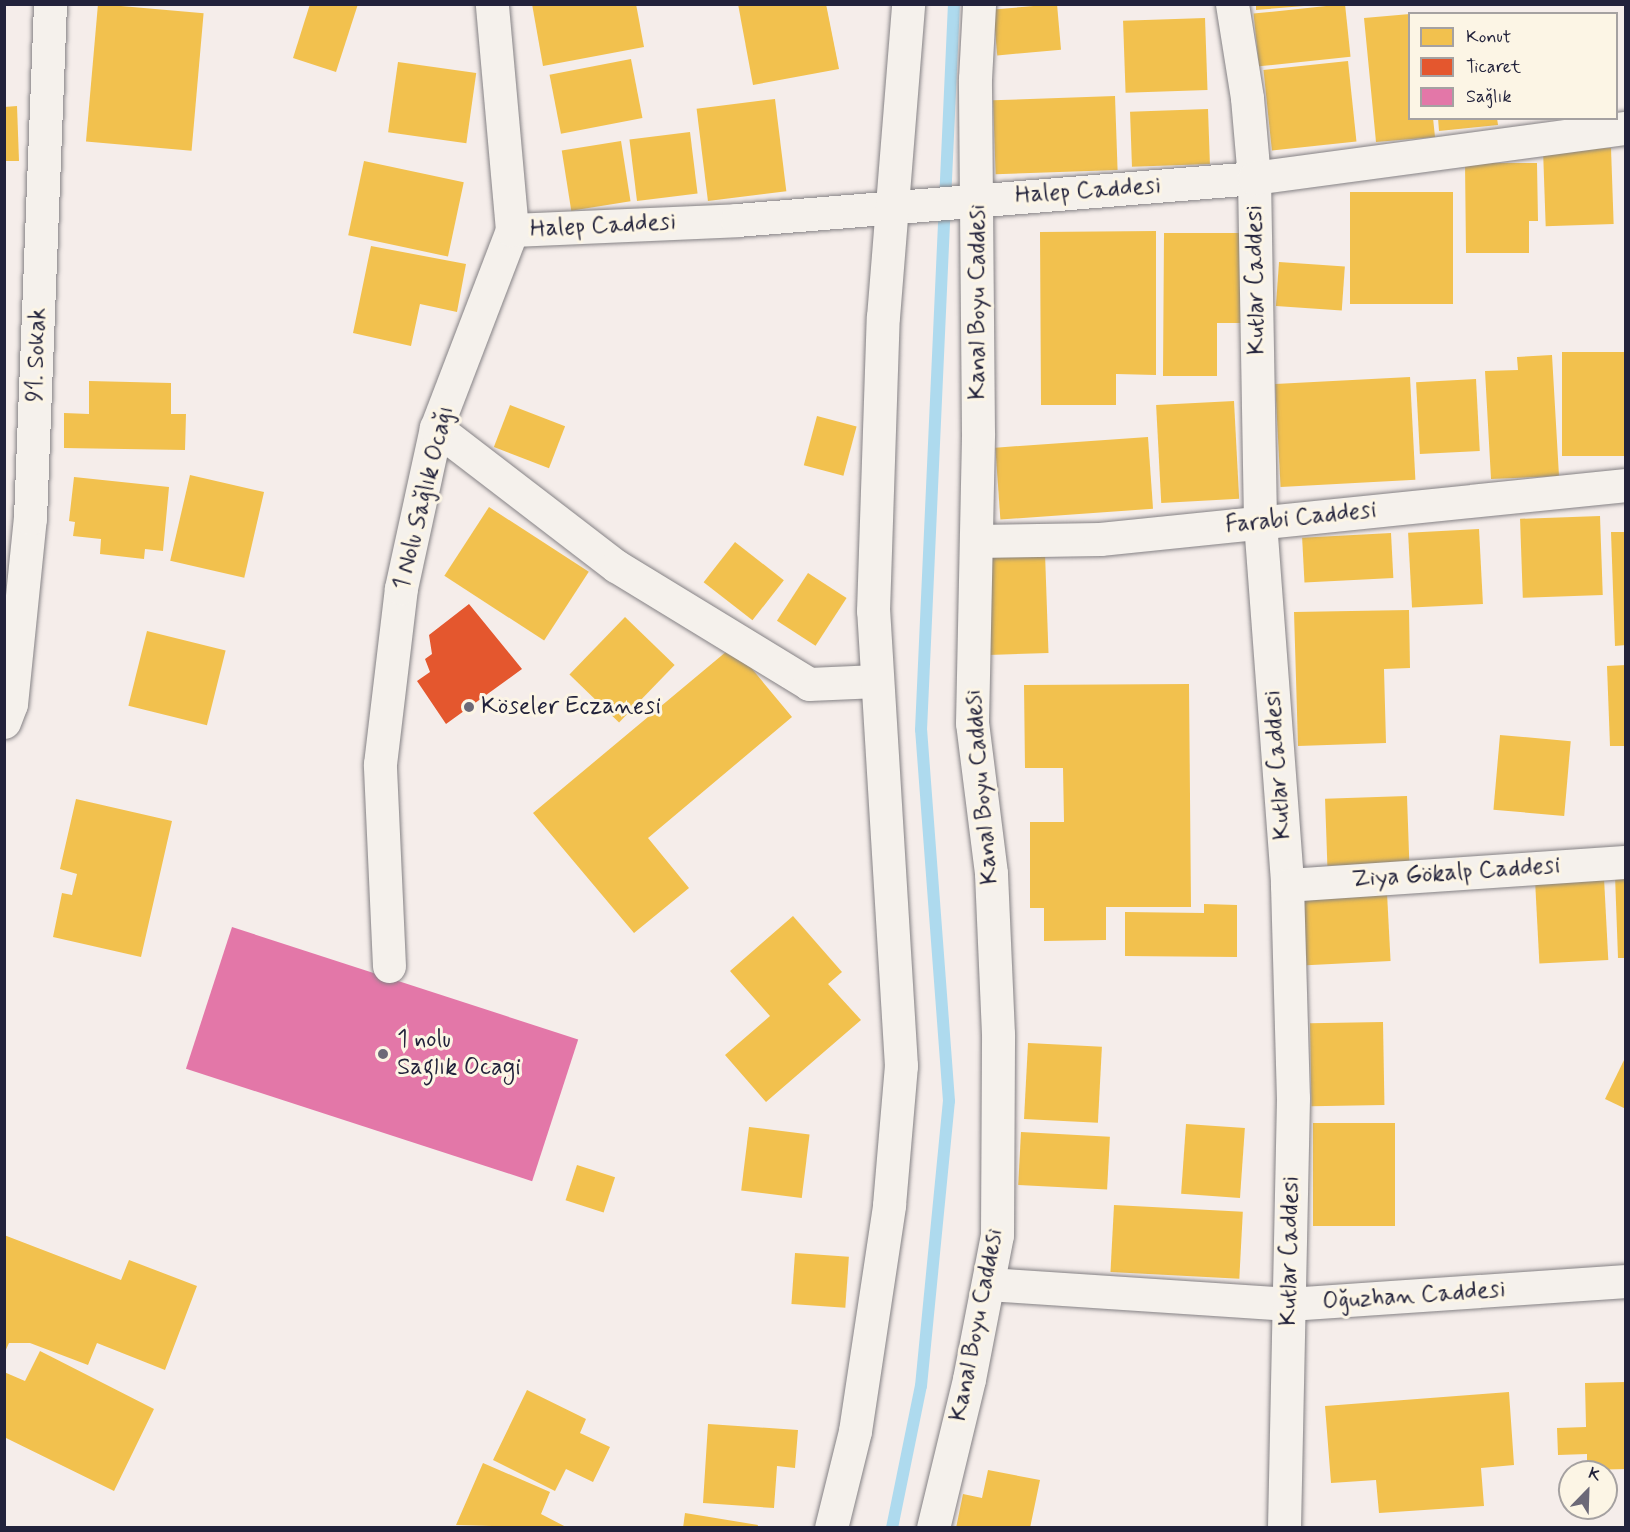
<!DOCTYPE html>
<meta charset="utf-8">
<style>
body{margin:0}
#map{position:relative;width:1630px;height:1532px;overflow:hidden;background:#f5edea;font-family:Mynerve,sans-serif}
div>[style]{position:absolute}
.homes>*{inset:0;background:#f2c14e;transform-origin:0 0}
.shops>*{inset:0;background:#e4572e}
.health>*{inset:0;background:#e377a8;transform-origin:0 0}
.stream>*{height:12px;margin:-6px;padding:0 6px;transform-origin:6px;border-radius:6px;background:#aedaee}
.roads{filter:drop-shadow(0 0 2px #858285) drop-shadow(0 0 2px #858285)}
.minor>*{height:33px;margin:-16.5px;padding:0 16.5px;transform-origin:16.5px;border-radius:16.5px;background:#f5f1ec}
.tertiary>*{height:33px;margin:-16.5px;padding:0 16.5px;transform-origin:16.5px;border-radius:16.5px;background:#f5f1ec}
.dots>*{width:16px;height:16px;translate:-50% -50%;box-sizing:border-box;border:3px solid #fcf5e5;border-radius:50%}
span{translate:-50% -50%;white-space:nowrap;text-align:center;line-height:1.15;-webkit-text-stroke:6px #fcf5e5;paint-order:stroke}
.street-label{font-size:24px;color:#22223b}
.poi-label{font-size:24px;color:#22223b}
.left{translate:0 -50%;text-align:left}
.frame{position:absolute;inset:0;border:6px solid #22223b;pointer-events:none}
.legend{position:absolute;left:1408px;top:12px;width:210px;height:108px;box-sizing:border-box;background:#fcf5e5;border:2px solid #a5a1a1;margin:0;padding:8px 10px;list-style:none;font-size:18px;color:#22223b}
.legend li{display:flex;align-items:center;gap:12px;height:30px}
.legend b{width:30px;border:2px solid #a5a1a1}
.north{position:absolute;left:1558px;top:1460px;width:60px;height:60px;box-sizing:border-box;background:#fcf5e5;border:2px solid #a5a1a1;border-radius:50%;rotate:23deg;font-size:16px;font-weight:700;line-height:24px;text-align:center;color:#22223b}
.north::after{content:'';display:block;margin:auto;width:21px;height:27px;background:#6c6978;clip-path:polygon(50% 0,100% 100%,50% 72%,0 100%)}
</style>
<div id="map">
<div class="homes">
<div style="left:98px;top:4px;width:106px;height:138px;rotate:5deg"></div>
<div style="clip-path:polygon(310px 4px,358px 4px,336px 72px,293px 58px)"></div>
<div style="clip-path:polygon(532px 4px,636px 4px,644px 47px,543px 66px)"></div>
<div style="clip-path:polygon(738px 4px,826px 4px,839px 69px,753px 85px)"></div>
<div style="left:1057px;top:4px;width:46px;height:64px;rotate:85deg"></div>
<div style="clip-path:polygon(1256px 4px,1304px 4px,1304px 6px,1256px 10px)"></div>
<div style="left:1345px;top:4px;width:53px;height:92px;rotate:84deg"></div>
<div style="clip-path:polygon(1410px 14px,1410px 118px,1433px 118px,1435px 137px,1376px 142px,1364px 18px)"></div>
<div style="left:1205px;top:18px;width:72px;height:82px;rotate:88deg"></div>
<div style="left:631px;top:59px;width:60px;height:83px;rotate:79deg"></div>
<div style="left:1348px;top:61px;width:81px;height:85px;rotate:84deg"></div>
<div style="left:398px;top:62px;width:79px;height:71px;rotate:8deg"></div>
<div style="left:1115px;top:96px;width:74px;height:122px;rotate:88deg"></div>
<div style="left:775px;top:99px;width:93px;height:79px;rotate:83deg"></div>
<div style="clip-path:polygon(17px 106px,19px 161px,4px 161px,4px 107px)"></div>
<div style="left:1208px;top:109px;width:55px;height:78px;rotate:88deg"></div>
<div style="clip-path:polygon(1438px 118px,1497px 118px,1498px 125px,1439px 131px)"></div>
<div style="left:690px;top:132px;width:62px;height:61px;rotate:83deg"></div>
<div style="left:621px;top:141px;width:61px;height:60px;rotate:81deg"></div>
<div style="left:1611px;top:148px;width:76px;height:68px;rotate:88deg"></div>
<div style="left:364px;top:161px;width:102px;height:76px;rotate:12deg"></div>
<div style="clip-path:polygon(1465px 163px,1537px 163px,1538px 221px,1529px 221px,1529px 253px,1466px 253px)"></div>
<div style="left:1350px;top:192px;width:103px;height:112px"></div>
<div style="clip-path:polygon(1156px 231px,1156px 375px,1116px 374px,1116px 405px,1041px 405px,1040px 232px)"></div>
<div style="clip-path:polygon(1164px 233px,1243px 233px,1243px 323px,1217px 323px,1217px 376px,1163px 376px)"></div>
<div style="clip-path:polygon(371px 246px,466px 264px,457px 312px,420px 304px,411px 346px,353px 333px)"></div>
<div style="left:1279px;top:262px;width:66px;height:44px;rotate:4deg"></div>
<div style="left:1626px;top:352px;width:104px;height:64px;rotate:90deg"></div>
<div style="clip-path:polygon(1552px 355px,1559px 476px,1491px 479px,1485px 371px,1518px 370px,1517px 357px)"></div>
<div style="left:1410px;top:377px;width:103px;height:135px;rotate:87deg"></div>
<div style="left:1476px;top:379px;width:72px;height:60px;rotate:87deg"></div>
<div style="clip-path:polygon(89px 381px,171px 383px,171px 414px,186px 414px,185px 450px,64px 448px,64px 413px,89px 414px)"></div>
<div style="left:1234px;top:401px;width:98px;height:78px;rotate:87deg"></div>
<div style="left:510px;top:405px;width:59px;height:45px;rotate:21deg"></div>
<div style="left:817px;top:416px;width:41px;height:51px;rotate:15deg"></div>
<div style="left:1148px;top:437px;width:72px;height:153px;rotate:86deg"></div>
<div style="left:190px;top:475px;width:76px;height:88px;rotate:13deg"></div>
<div style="clip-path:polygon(74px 477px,169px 487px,163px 551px,145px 549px,144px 559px,100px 554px,101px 539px,73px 536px,75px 522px,69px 521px)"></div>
<div style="left:489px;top:507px;width:119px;height:82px;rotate:33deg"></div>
<div style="left:1600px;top:516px;width:79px;height:80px;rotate:88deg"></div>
<div style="left:1479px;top:529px;width:75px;height:71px;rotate:87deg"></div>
<div style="clip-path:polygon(1611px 532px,1626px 532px,1626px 645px,1615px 646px)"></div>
<div style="left:1391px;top:533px;width:45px;height:89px;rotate:87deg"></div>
<div style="left:735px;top:542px;width:62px;height:51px;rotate:38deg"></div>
<div style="left:1045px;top:553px;width:100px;height:60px;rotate:88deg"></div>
<div style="left:808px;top:573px;width:46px;height:57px;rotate:33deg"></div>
<div style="clip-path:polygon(1409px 610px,1410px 668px,1384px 669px,1386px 743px,1298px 746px,1294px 612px)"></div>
<div style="left:625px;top:617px;width:69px;height:80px;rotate:44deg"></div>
<div style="left:147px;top:631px;width:81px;height:77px;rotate:14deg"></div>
<div style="clip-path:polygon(733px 646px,792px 717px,648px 838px,689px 888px,634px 933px,533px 813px)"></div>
<div style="clip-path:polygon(1626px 665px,1626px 746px,1610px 746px,1607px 666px)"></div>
<div style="clip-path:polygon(1189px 684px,1191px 907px,1106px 907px,1106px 940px,1044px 941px,1044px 908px,1030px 908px,1030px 822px,1064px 822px,1063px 768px,1025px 768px,1024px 685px)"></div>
<div style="left:1500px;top:735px;width:71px;height:75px;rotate:5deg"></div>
<div style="left:1407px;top:796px;width:67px;height:82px;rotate:88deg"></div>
<div style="clip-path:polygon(76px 799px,172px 821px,141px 957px,53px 937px,62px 893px,72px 895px,77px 874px,60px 869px)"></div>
<div style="clip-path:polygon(1615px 875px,1626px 875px,1626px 958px,1618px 958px)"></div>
<div style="left:1604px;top:878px;width:82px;height:69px;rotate:87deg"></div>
<div style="left:1387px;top:893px;width:68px;height:84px;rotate:87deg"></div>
<div style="clip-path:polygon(1204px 904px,1237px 905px,1237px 957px,1125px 956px,1125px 912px,1204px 913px)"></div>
<div style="clip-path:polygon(793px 916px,842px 972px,828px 984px,861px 1020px,766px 1102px,725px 1055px,770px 1016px,730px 971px)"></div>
<div style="left:1383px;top:1022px;width:83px;height:73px;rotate:89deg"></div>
<div style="left:1028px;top:1043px;width:74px;height:76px;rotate:3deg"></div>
<div style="clip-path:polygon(1626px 1056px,1626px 1109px,1605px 1099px)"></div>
<div style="left:1313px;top:1123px;width:82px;height:103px"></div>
<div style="left:1186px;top:1124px;width:59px;height:70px;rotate:4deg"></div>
<div style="left:749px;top:1127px;width:61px;height:64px;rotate:7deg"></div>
<div style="left:1021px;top:1132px;width:89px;height:53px;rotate:3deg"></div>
<div style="left:577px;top:1165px;width:40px;height:37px;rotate:18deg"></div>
<div style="left:1114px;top:1205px;width:129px;height:67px;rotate:3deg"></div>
<div style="clip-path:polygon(4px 1235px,121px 1280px,129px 1260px,197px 1286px,165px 1370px,97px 1343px,88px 1365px,30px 1343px,9px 1343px,4px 1354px)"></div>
<div style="left:795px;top:1253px;width:54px;height:51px;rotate:4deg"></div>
<div style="clip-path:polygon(40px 1351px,154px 1409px,114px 1491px,4px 1437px,4px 1372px,25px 1381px)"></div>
<div style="clip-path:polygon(1626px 1382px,1626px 1469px,1587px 1470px,1587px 1454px,1558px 1455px,1557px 1428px,1586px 1427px,1585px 1383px)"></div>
<div style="clip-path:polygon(527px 1390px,586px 1419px,580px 1433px,610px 1447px,593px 1482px,566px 1469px,555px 1491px,493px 1460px)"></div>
<div style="clip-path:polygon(1509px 1392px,1514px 1465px,1481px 1468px,1484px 1506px,1379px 1513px,1376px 1480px,1331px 1483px,1325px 1406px)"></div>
<div style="clip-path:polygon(708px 1424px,798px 1430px,795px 1468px,777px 1466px,774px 1508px,703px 1503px)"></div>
<div style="clip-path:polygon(483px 1463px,550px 1492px,541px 1514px,568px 1528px,456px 1525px)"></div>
<div style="clip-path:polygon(988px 1470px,1040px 1480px,1030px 1528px,956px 1528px,963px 1494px,982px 1498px)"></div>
<div style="clip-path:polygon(685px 1513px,758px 1525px,757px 1528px,683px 1528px)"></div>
</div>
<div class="shops">
<div style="clip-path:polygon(469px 604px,522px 669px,446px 724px,417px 681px,430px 672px,425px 659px,432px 654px,429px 635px)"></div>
</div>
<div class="health">
<div style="left:232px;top:927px;width:364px;height:149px;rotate:18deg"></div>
</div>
<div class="stream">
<div style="left:892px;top:1528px;width:145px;rotate:-78.5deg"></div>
<div style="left:921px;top:1386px;width:286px;rotate:-84.4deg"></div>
<div style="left:949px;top:1101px;width:372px;rotate:-94.3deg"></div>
<div style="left:921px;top:730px;width:727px;rotate:-87.4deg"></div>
</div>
<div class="roads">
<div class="minor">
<div style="left:1232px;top:4px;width:95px;rotate:80.9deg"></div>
<div style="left:1247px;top:98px;width:80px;rotate:85deg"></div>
<div style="left:1254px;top:178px;width:344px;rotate:89deg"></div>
<div style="left:1260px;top:522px;width:364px;rotate:85.7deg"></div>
<div style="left:1287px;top:885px;width:213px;rotate:88.4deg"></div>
<div style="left:1293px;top:1098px;width:430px;rotate:91.2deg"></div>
<div style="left:512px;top:230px;width:225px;rotate:-2.5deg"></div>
<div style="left:737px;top:220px;width:519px;rotate:-4.64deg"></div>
<div style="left:1254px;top:178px;width:375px;rotate:-7.7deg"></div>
<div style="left:436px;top:428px;width:227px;rotate:37.5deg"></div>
<div style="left:616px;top:566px;width:226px;rotate:31.4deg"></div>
<div style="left:809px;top:684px;width:68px;rotate:-2.5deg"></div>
<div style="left:976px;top:541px;width:124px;rotate:-0.9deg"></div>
<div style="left:1100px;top:539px;width:529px;rotate:-5.86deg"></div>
<div style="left:4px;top:722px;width:19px;rotate:-69deg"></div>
<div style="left:11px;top:704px;width:187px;rotate:-84.2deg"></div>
<div style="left:30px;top:518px;width:514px;rotate:-87.77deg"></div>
<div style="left:1287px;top:885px;width:340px;rotate:-3.9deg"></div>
<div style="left:389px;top:966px;width:202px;rotate:-92.6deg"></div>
<div style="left:380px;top:764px;width:177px;rotate:-83.2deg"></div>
<div style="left:401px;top:588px;width:164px;rotate:-77.7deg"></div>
<div style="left:436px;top:428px;width:212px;rotate:-69deg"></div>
<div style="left:512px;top:230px;width:227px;rotate:-95.1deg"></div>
<div style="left:988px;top:1284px;width:302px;rotate:3.8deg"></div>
<div style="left:1289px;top:1304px;width:338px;rotate:-3.9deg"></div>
<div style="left:933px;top:1528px;width:153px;rotate:-76.4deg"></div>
<div style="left:969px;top:1379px;width:147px;rotate:-79deg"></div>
<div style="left:997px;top:1235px;width:201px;rotate:-89.7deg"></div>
<div style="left:998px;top:1034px;width:161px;rotate:-92.5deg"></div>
<div style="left:991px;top:873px;width:151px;rotate:-97.2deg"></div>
<div style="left:972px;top:723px;width:290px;rotate:-88.8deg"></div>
<div style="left:978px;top:433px;width:354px;rotate:-90.5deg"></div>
<div style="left:975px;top:79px;width:75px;rotate:-86.9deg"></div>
</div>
<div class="tertiary">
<div style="left:831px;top:1528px;width:100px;rotate:-76.1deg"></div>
<div style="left:855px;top:1431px;width:229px;rotate:-81.4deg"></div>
<div style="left:889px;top:1205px;width:140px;rotate:-85.1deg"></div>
<div style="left:901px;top:1066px;width:456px;rotate:-93.5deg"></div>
<div style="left:873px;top:611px;width:294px;rotate:-88.1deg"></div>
<div style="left:883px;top:317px;width:314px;rotate:-85.4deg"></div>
</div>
</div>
<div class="dots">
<div style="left:469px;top:707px;background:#6c6978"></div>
<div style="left:383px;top:1054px;background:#6c6978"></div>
</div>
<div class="street-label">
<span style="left:1088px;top:191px;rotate:-4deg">Halep Caddesi</span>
<span style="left:603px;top:226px;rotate:-3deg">Halep Caddesi</span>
<span style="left:1256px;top:280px;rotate:-91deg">Kutlar Caddesi</span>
<span style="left:978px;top:302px;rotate:-90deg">Kanal Boyu Caddesi</span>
<span style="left:37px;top:355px;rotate:-88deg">91. Sokak</span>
<span style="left:424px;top:498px;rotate:-76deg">1 Nolu Sağlık Ocağı</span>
<span style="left:1301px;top:518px;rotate:-6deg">Farabi Caddesi</span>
<span style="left:1278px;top:765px;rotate:-94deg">Kutlar Caddesi</span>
<span style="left:982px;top:787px;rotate:-95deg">Kanal Boyu Caddesi</span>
<span style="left:1456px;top:873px;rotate:-4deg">Ziya Gökalp Caddesi</span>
<span style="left:1290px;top:1251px;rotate:-89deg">Kutlar Caddesi</span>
<span style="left:1414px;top:1296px;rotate:-4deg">Oğuzhan Caddesi</span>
<span style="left:977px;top:1325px;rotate:-79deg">Kanal Boyu Caddesi</span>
</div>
<div class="poi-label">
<span class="left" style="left:481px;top:707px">Köseler Eczanesi</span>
<span class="left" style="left:397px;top:1054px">1 nolu<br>Saglık Ocagi</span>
</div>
<div class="frame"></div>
<ul class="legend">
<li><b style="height:16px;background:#f2c14e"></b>Konut</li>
<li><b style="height:16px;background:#e4572e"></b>Ticaret</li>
<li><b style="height:16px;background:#e377a8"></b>Sağlık</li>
</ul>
<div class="north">K</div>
</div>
